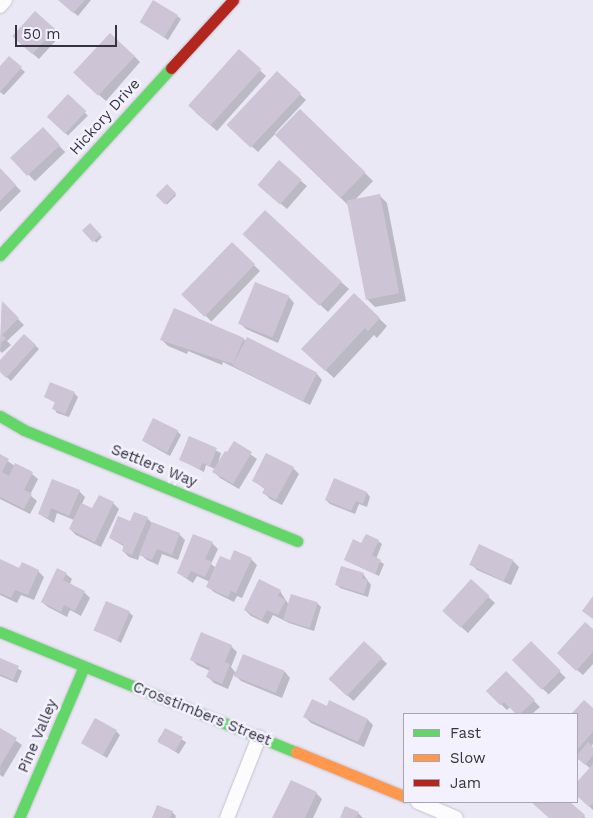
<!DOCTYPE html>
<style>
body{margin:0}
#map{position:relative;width:593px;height:818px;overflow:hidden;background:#eae8f5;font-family:"Work Sans",sans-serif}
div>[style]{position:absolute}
.shadow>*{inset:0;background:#0003;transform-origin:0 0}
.building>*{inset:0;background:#cdc4d6;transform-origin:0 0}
.roads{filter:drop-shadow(0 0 1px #c5c3ce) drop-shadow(0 0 1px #c5c3ce)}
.street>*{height:14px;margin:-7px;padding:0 7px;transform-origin:7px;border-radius:7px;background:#fcfcfe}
.fast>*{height:11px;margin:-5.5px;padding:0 5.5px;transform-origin:5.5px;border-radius:5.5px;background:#63d668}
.slow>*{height:11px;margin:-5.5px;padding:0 5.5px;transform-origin:5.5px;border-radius:5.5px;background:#ff974d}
.jam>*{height:11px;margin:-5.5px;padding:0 5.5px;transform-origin:5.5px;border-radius:5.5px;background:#b3261e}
span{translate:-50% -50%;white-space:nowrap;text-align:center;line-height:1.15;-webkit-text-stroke:5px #f3f1fe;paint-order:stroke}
.street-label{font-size:15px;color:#35333f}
.legend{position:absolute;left:403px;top:713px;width:175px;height:90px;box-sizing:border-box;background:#f3f1fe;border:1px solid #a7a5b2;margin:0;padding:6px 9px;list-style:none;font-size:15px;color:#35333f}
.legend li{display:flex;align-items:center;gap:10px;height:25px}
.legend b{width:25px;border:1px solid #a7a5b2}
.scale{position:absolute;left:15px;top:25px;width:102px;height:22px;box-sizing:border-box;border:2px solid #35333f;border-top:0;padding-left:6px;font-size:15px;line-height:18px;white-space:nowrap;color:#35333f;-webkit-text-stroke:4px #f3f1fe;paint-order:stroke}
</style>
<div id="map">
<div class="shadow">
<div style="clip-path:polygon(59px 0,91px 0,78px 16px)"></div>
<div style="clip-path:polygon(35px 13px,60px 36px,39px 59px,20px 43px)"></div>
<div style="clip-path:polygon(177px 16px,181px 19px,168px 40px,141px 22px)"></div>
<div style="clip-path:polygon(239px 51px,266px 76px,217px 131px,195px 112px)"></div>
<div style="clip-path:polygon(134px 56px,140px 62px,106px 101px,81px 79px)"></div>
<div style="clip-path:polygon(9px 58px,25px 72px,4px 95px,0 92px,0 68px)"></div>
<div style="clip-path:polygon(277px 73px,306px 100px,275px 133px,277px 135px,300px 111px,373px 181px,355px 200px,379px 195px,387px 203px,406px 301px,375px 307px,367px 299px,349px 206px,275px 134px,258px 152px,236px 132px)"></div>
<div style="left:68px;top:96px;width:28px;height:28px;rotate:45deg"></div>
<div style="left:43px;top:129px;width:32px;height:42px;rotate:46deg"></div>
<div style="clip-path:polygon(0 170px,21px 191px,0 212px)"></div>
<div style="clip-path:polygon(301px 181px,307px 186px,287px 209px,266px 191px)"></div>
<div style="left:167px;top:186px;width:13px;height:13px;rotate:45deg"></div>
<div style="left:90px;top:225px;width:17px;height:8px;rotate:45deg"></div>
<div style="clip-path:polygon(252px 242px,341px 282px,349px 289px,328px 312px)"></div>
<div style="left:232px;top:244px;width:39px;height:70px;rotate:44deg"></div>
<div style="clip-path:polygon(354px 295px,387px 326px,377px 338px,374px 335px,334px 378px,311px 357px)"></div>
<div style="clip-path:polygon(289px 297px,294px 303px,278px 343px,246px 329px,240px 323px)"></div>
<div style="clip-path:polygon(2px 303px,24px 325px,7px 341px,11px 345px,2px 353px,0 351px)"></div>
<div style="clip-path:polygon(24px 335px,39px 349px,11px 381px,0 371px,0 362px)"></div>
<div style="clip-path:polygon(243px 339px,317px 374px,322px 380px,310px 405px,223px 362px,222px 365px,188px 351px,187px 354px,168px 346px,162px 340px)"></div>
<div style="clip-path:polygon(74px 393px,78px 397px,69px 417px,57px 413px,54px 409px,56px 403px,45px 397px)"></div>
<div style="clip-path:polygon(177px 431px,181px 435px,170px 456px,143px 441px)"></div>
<div style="clip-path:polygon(190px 438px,221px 453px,217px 467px,234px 443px,257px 459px,239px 489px,220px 478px,214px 472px,215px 469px,206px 465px,204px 472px,181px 460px)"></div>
<div style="clip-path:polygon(0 456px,15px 466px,32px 474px,38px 479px,30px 495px,37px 501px,30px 514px,0 499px)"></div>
<div style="clip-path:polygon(293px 468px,299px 474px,282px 505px,270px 499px,264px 493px,266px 490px,253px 480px)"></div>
<div style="clip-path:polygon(335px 480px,367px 493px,370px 497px,367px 507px,359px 504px,355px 514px,330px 504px,326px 500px)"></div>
<div style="clip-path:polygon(79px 491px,85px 497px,82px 504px,93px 510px,113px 503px,119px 509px,101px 547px,76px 535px,70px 529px,74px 520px,57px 513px,54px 523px,39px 514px)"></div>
<div style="clip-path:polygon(147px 518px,152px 523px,179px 534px,185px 540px,178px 560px,162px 554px,158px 565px,147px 560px,140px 554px,138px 560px,129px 557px,123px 551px,125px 547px,110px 538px,131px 522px)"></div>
<div style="clip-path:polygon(378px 541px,382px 544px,376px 559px,384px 564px,379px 576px,345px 560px,362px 545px)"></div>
<div style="clip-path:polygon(212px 543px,218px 549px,211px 564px,216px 568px,230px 562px,251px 559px,257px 565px,242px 598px,237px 596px,234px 602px,214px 592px,208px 587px,210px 582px,197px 576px,193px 583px,178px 573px)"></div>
<div style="clip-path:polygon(0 560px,20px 569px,38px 571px,44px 577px,34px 600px,21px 595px,17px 603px,0 595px)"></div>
<div style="clip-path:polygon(513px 561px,519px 567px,511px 585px,477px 570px,471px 564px)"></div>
<div style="clip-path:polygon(66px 574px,72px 579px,70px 584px,84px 592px,90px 598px,81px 616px,70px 610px,67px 617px,48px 607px,42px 602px)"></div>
<div style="clip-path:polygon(363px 574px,371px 585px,368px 597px,340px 588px,336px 584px)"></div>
<div style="clip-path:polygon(471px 581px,495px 603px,468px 633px,450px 617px)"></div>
<div style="clip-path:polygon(280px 591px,289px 605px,317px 603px,321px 607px,314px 631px,289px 623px,273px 615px,268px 624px,251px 616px,245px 610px)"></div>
<div style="clip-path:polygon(129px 612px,133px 616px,121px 643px,95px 629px)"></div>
<div style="clip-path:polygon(593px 631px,593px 664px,583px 675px,564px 659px)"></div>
<div style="left:364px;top:643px;width:31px;height:50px;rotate:42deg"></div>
<div style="left:531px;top:643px;width:49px;height:24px;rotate:45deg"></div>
<div style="clip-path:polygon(231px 646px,237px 652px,231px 667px,236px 673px,243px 655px,285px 672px,290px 678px,282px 698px,241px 681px,234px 674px,228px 689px,214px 683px,208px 677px,210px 671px,197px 665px,191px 659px)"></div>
<div style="clip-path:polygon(0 659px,22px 671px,17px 683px,0 676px)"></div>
<div style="clip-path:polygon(506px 673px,540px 707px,532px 714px,517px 714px,510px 707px,507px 710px,487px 691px)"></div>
<div style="clip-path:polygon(584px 702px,593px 710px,593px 744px,591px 747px,593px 749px,593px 810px,577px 795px,579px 785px,577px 783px,591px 769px,579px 759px,577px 762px,577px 714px,573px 714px)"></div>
<div style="clip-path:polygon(327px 708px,368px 720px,373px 725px,364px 747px,311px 723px,305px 717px)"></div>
<div style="left:165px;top:729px;width:25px;height:14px;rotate:32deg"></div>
<div style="clip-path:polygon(1px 730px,22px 745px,3px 777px,0 775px)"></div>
<div style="clip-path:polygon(116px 731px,120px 735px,107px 758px,83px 743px)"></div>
<div style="clip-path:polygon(316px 793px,322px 799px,313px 818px,274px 818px)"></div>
<div style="clip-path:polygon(532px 802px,568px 802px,586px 818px,550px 818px)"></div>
<div style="clip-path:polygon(172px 812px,176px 816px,175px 818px,153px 818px)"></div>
<div style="clip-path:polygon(358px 813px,363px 818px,341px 818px)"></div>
</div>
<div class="building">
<div style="clip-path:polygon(58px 0,85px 0,73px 13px)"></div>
<div style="left:153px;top:0;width:29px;height:26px;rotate:31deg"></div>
<div style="left:35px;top:11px;width:27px;height:34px;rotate:42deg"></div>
<div style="left:110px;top:33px;width:34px;height:54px;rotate:43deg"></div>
<div style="left:239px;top:49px;width:30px;height:76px;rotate:42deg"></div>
<div style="clip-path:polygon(9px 56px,22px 67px,0 92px,0 66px)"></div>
<div style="left:277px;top:71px;width:33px;height:74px;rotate:43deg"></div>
<div style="left:68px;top:94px;width:25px;height:31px;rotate:43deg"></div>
<div style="left:300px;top:109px;width:91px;height:36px;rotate:44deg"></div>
<div style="left:43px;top:127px;width:25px;height:45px;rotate:47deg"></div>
<div style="left:279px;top:160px;width:30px;height:33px;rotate:41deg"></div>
<div style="clip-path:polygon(0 168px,16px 185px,0 201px)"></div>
<div style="left:167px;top:184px;width:13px;height:16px;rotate:45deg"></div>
<div style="left:380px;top:194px;width:101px;height:34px;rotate:79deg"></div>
<div style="left:265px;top:210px;width:105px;height:33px;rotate:43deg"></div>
<div style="left:90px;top:223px;width:16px;height:11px;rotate:47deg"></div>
<div style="left:232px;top:242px;width:32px;height:73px;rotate:44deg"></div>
<div style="left:255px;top:282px;width:37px;height:45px;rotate:22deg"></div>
<div style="clip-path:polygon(354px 293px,380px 318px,368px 331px,365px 328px,325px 371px,301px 349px)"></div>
<div style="clip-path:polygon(2px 301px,19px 318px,2px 335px,6px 338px,0 344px)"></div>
<div style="clip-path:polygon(174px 308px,244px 338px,233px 364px,160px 340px)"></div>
<div style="clip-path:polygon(24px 334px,36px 345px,6px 378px,0 372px,0 360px)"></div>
<div style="left:247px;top:337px;width:79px;height:32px;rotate:27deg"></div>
<div style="clip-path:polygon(50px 382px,75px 392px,65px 414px,52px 409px,55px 402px,44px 397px)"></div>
<div style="left:153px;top:418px;width:28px;height:25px;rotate:26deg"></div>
<div style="clip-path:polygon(189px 436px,217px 448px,210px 466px,202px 463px,200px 469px,179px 460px)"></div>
<div style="clip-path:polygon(234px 441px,252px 452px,233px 484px,212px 472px,225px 451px,227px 452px)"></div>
<div style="clip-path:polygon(266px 453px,294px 467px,276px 500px,262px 493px,265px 488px,252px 481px)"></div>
<div style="clip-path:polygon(0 454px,9px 459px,2px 472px,9px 476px,15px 463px,33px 472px,24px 490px,32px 494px,24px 509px,0 497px)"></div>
<div style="clip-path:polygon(334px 478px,367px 492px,363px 504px,356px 501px,351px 511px,325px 500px)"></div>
<div style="clip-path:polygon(52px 479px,80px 490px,69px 516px,51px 508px,48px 518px,38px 514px)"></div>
<div style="clip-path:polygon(99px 495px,114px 502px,95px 542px,69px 529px,81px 503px,92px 508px)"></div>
<div style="clip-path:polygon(134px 512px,148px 517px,132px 555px,122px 551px,124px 545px,109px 538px,118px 516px,130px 521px)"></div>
<div style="clip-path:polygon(152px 522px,180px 533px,172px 555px,157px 549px,152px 560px,139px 555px)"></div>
<div style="clip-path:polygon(193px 534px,213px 542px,205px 559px,212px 562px,205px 577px,191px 571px,187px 578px,177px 573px)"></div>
<div style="clip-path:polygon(366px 534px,379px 540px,372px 555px,381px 560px,375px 574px,344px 560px,353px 539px,361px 543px)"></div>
<div style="left:479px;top:544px;width:38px;height:23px;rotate:25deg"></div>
<div style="clip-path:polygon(234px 550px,252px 558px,236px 593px,231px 591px,228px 597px,206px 587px,220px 556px,230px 560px)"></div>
<div style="clip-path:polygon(0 559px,19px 568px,22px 562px,39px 570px,28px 595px,15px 590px,11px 598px,0 593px)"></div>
<div style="clip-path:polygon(341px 566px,364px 573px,362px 578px,368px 580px,364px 594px,335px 585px)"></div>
<div style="clip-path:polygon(57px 568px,67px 573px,63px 580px,85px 591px,75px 611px,64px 605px,61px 612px,41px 602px)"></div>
<div style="clip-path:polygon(259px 579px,281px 590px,278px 596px,286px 600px,278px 615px,267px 610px,262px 620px,244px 610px)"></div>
<div style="left:471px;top:579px;width:25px;height:43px;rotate:42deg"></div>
<div style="left:291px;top:594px;width:28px;height:27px;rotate:17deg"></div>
<div style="clip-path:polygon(593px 596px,593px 619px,582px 611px)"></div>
<div style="left:106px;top:601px;width:26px;height:32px;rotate:23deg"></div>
<div style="clip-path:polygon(585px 622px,593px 629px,593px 652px,576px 671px,557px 653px)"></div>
<div style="clip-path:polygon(201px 632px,232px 645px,225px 662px,230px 664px,222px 684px,206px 677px,210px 668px,190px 660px)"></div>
<div style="left:364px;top:641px;width:25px;height:52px;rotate:43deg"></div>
<div style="left:531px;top:641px;width:42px;height:27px;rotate:45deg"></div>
<div style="left:243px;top:654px;width:45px;height:24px;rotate:22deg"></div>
<div style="clip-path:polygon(0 658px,19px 666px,13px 680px,0 674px)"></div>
<div style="clip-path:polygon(506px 671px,535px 700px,520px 714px,516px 714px,504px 702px,500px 705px,486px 691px)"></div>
<div style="clip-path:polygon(312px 699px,327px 706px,329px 700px,368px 719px,358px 742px,303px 717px)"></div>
<div style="clip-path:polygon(584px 700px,593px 708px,593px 732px,577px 750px,577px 714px,571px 714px)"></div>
<div style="left:95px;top:718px;width:25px;height:29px;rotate:29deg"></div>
<div style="clip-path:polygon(0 728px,17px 738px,0 766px)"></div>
<div style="left:165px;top:728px;width:20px;height:16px;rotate:27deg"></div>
<div style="clip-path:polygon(588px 742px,593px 747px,593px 755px,585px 765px,577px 758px,577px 755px)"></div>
<div style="clip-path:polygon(593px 764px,593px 803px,589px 807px,577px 796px,577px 782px)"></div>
<div style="clip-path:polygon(291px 780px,317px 792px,305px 818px,272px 818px)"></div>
<div style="clip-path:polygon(531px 802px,570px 802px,585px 815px,582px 818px,549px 818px)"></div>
<div style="clip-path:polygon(157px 805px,173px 811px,170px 818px,152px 818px)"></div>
<div style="clip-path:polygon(345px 806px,359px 812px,356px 818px,340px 818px)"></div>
</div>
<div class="roads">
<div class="street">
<div style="left:0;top:6px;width:8px;rotate:-50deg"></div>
<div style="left:418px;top:802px;width:41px;rotate:22.8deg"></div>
<div style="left:227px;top:818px;width:87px;rotate:-68.4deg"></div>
</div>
<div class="fast">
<div style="left:0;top:255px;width:253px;rotate:-47.6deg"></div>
<div style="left:0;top:416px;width:28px;rotate:30deg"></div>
<div style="left:24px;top:430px;width:295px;rotate:22.1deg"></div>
<div style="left:0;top:632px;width:319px;rotate:22.1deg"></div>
<div style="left:19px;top:818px;width:165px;rotate:-66.8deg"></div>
</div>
<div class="slow">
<div style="left:296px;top:752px;width:117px;rotate:22.2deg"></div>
</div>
<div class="jam">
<div style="left:171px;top:68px;width:92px;rotate:-47.6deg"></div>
</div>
</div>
<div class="street-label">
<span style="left:105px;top:117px;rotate:-48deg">Hickory Drive</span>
<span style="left:154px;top:466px;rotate:22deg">Settlers Way</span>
<span style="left:202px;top:714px;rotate:22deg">Crosstimbers Street</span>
<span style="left:38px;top:736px;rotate:-67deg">Pine Valley</span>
</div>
<ul class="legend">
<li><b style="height:6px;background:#63d668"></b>Fast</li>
<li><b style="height:6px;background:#ff974d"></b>Slow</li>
<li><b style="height:6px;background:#b3261e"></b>Jam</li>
</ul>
<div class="scale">50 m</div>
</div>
